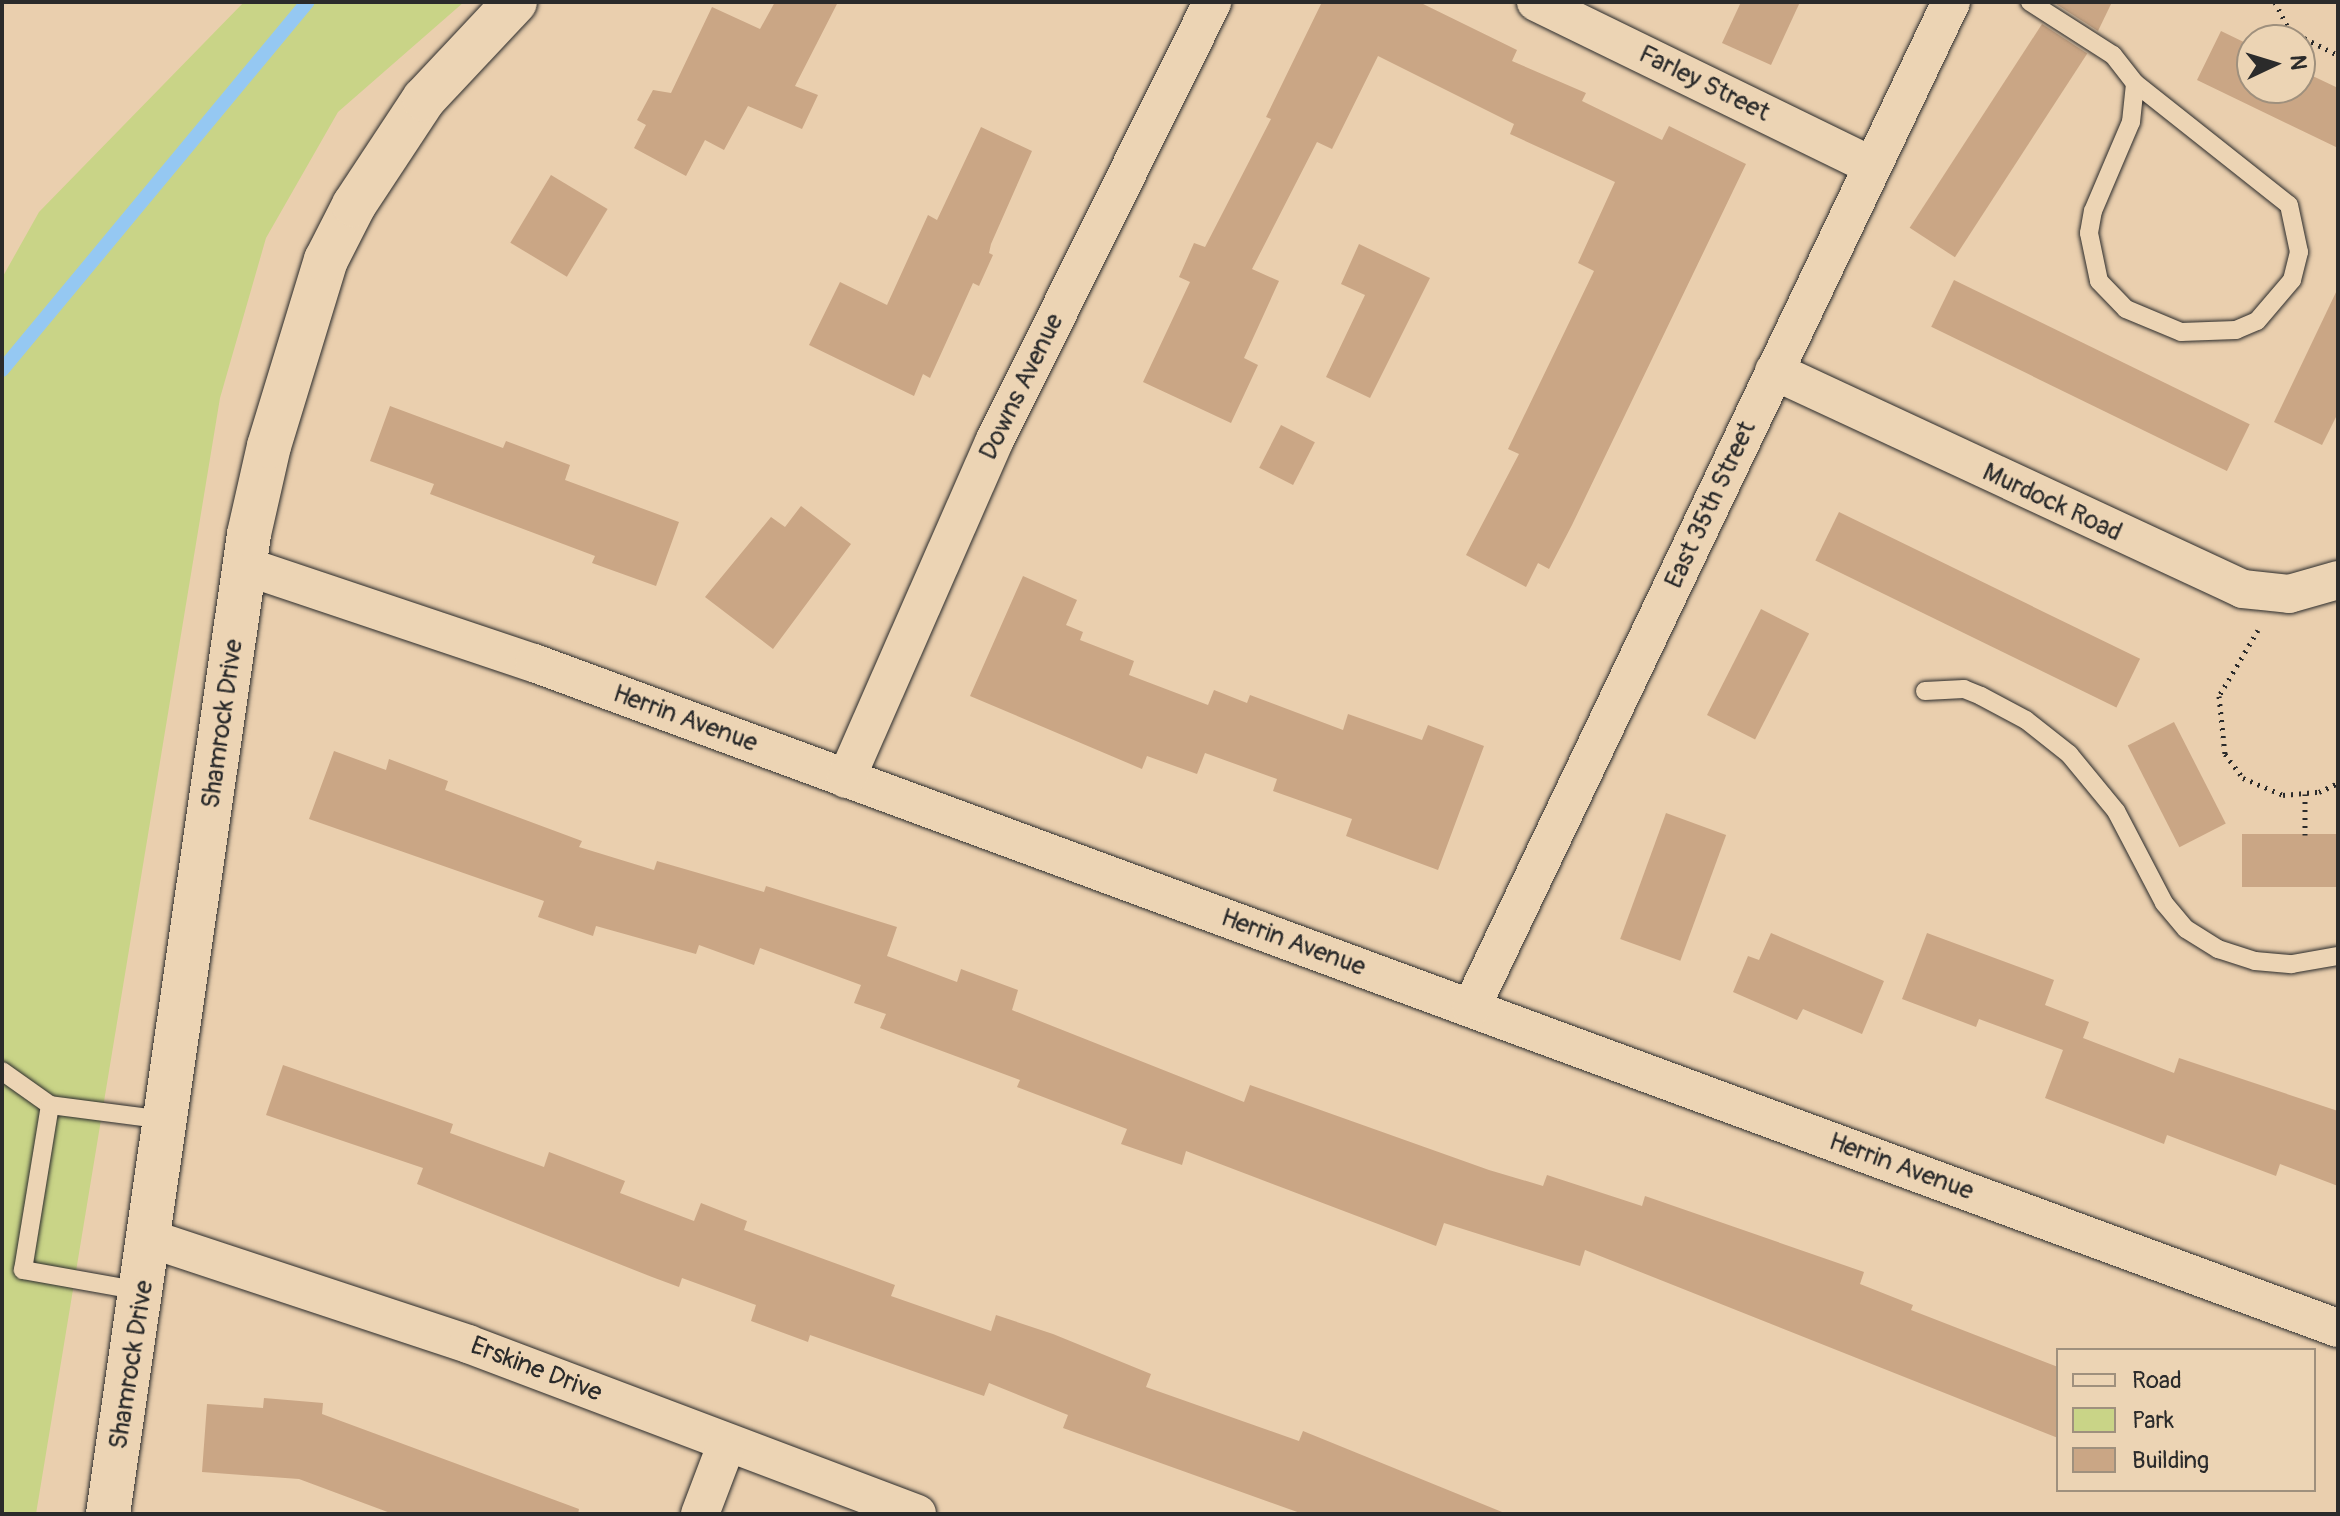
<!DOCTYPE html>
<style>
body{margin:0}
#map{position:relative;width:2340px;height:1516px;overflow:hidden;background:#eacfae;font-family:Pangolin,sans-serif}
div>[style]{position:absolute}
.green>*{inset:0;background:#c9d487}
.stream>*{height:14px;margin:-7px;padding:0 7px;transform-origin:7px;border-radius:7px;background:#95c8f2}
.building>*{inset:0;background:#caa685;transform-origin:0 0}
.path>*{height:5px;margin-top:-2.5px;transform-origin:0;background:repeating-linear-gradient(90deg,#2b2b2b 0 2px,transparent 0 8px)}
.roads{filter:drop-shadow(0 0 2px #2b2b2b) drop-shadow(0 0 2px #2b2b2b)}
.service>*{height:18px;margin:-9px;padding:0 9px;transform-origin:9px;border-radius:9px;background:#ecd4b4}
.minor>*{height:38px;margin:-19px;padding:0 19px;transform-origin:19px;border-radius:19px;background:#ecd4b4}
.tertiary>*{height:44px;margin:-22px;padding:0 22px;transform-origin:22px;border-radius:22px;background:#ecd4b4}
span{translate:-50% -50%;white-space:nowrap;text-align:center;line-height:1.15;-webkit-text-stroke:6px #ecd4b4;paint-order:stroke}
.street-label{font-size:26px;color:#2b2b2b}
.frame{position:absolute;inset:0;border:4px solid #2b2b2b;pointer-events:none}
.legend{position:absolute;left:2056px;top:1348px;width:260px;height:144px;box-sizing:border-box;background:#ecd4b4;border:2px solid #9f907d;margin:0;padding:10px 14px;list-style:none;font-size:24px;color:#2b2b2b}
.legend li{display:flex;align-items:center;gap:16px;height:40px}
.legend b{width:40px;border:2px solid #9f907d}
.north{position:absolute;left:2236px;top:24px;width:80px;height:80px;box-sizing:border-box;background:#ecd4b4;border:2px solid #9f907d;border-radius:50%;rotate:86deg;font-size:22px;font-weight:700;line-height:32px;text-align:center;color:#2b2b2b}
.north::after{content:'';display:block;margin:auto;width:28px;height:36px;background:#2b2b2b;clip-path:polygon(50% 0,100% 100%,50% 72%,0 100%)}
</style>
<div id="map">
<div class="green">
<div style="clip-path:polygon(244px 2px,464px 2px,338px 112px,266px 238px,220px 398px,36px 1514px,2px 1514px,2px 278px,39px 212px)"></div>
</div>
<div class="stream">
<div style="left:2px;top:370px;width:478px;rotate:-50.3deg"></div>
</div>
<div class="building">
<div style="clip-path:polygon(775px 2px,838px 2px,795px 86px,818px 95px,802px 129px,748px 106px,724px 150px,705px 140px,686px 176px,634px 148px,646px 125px,637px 120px,653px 90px,671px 93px,712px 7px,760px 29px)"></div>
<div style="clip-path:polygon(1322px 2px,1419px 2px,1517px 50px,1512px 61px,1586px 93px,1582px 101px,1662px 140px,1669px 126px,1746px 164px,1572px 525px,1549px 569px,1538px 563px,1526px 587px,1466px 555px,1519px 454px,1508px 449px,1594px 271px,1578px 263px,1615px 182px,1510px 134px,1514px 124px,1378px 56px,1332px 149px,1317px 142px,1252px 269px,1279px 281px,1244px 358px,1258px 365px,1231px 423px,1143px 382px,1190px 282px,1179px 277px,1194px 243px,1205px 247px,1271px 119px,1266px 117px)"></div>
<div style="clip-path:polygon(1741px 2px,1800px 2px,1771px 65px,1722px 43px)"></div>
<div style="clip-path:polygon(2053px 2px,2112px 2px,2098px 31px)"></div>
<div style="left:2042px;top:24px;width:54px;height:243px;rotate:33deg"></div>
<div style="clip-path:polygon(2221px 31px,2252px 46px,2252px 88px,2300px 88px,2300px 70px,2338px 88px,2338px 148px,2197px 80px)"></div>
<div style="clip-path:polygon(981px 127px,1032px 151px,991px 244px,989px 253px,993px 255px,979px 286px,973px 283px,930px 378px,923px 374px,914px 396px,809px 345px,840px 282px,887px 305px,928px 215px,937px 220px)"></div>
<div style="left:551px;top:175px;width:66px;height:79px;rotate:31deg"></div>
<div style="clip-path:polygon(1359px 244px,1430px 278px,1370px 398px,1326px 377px,1365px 295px,1341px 284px)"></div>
<div style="left:1954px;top:280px;width:329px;height:52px;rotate:26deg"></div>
<div style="clip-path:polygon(2338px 288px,2338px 413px,2322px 445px,2274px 422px)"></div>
<div style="clip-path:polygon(390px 406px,503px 448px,506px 441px,570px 465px,565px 480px,679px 522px,656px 586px,592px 563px,595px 556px,430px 494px,434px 484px,370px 461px)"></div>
<div style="left:1281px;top:425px;width:38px;height:48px;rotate:27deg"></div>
<div style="clip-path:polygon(801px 506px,851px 544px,773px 649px,705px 597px,771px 517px,785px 527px)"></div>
<div style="left:1839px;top:512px;width:335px;height:54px;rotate:26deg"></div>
<div style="clip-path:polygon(1023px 576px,1077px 600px,1066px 625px,1083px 632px,1080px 640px,1134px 661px,1129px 675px,1208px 705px,1214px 690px,1247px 703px,1250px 695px,1343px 730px,1348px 714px,1422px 740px,1428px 725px,1484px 746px,1438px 870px,1346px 836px,1352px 819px,1273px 791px,1277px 779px,1205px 753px,1197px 774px,1147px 756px,1142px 769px,970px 696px)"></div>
<div style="left:1761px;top:609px;width:54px;height:119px;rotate:27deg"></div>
<div style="left:2174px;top:722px;width:114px;height:52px;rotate:63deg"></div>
<div style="clip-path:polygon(334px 751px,386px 770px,389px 759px,448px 781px,445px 790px,582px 841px,579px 847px,654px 870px,657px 861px,764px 892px,766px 886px,897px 927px,887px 956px,957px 982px,961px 969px,1018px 990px,1012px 1010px,1244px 1102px,1250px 1085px,1489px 1170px,1543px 1186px,1547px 1175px,1642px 1206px,1645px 1196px,1864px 1272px,1860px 1284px,1913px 1305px,1911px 1310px,2058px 1367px,2058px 1438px,1585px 1250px,1580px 1266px,1444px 1223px,1436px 1246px,1186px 1151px,1182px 1165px,1121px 1144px,1127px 1129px,1017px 1087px,1020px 1080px,880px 1028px,886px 1014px,854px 1003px,861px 985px,760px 948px,754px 965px,699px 945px,696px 954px,596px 926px,593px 936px,538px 917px,544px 901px,309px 819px)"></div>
<div style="left:1666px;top:813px;width:64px;height:134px;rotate:20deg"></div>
<div style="left:2338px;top:834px;width:53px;height:96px;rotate:90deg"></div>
<div style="clip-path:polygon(1771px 933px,1884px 981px,1862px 1034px,1803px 1009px,1797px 1020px,1733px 992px,1748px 956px,1759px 960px)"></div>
<div style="clip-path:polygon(1927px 933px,2054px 980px,2045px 1005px,2089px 1022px,2083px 1038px,2174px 1073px,2179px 1058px,2338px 1111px,2338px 1186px,2280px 1164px,2276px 1176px,2167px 1135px,2164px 1144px,2045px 1098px,2063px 1050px,1979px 1019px,1976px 1027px,1902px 999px)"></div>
<div style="clip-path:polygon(283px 1065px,453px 1124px,450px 1133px,544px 1167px,549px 1152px,625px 1181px,620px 1193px,694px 1221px,701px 1203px,747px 1221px,744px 1230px,895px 1285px,891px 1296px,991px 1331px,996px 1315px,1053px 1334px,1151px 1374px,1146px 1387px,1299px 1441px,1303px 1431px,1507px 1514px,1303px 1514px,1063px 1428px,1068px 1415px,989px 1383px,984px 1396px,810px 1335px,808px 1342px,751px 1321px,756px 1305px,682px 1278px,679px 1287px,652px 1277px,417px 1184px,423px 1168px,266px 1115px)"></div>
<div style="clip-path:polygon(264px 1398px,323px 1403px,322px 1414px,579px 1509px,578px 1514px,393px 1514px,299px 1479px,202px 1472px,207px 1404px,263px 1408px)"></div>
</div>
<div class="path">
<div style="left:2275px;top:2px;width:33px;rotate:63deg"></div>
<div style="left:2290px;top:31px;width:54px;rotate:26.6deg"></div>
<div style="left:2258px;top:630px;width:77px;rotate:120.6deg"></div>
<div style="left:2219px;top:696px;width:58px;rotate:84.1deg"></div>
<div style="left:2225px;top:754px;width:30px;rotate:53deg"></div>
<div style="left:2243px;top:778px;width:43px;rotate:23deg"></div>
<div style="left:2283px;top:795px;width:36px;rotate:-5deg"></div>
<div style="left:2319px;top:792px;width:21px;rotate:-25deg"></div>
<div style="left:2305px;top:794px;width:41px;rotate:90deg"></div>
</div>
<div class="roads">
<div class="service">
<div style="left:2030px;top:2px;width:98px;rotate:32.6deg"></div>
<div style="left:2113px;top:55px;width:36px;rotate:52deg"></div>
<div style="left:2135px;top:83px;width:196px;rotate:38.4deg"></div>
<div style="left:2289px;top:205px;width:48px;rotate:78deg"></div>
<div style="left:2299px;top:252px;width:29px;rotate:104deg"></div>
<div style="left:2292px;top:280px;width:54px;rotate:130.5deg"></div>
<div style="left:2257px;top:321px;width:23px;rotate:157deg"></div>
<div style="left:2236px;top:330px;width:55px;rotate:177.9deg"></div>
<div style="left:2181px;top:332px;width:60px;rotate:-157.3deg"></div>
<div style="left:2126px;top:309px;width:39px;rotate:-134deg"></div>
<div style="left:2099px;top:281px;width:49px;rotate:-101.8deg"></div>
<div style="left:2089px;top:233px;width:22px;rotate:-80deg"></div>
<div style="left:2093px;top:211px;width:97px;rotate:-66.9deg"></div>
<div style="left:2131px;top:122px;width:39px;rotate:-84deg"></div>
<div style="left:1925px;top:691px;width:39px;rotate:-3deg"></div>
<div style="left:1964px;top:689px;width:18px;rotate:22deg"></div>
<div style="left:1981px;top:696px;width:51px;rotate:28.1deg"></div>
<div style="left:2026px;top:720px;width:55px;rotate:38.3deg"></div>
<div style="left:2069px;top:754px;width:74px;rotate:50.5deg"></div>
<div style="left:2116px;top:811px;width:104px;rotate:62.4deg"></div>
<div style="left:2164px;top:903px;width:34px;rotate:50deg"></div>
<div style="left:2186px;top:929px;width:38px;rotate:32deg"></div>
<div style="left:2218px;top:949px;width:39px;rotate:18deg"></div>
<div style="left:2255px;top:961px;width:37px;rotate:5deg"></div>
<div style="left:2292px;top:964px;width:47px;rotate:-9.9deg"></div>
<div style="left:2px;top:1071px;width:59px;rotate:35.3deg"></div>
<div style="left:141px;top:1291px;width:120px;rotate:-169.9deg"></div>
<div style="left:23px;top:1270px;width:167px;rotate:-80.7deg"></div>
<div style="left:50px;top:1105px;width:116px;rotate:7.4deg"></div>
</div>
<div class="minor">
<div style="left:1536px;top:2px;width:374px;rotate:26deg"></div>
<div style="left:1774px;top:371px;width:517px;rotate:24.93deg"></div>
<div style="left:2243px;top:589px;width:46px;rotate:6.2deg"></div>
<div style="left:2289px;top:594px;width:51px;rotate:-15.9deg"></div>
<div style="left:245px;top:566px;width:305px;rotate:18.6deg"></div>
<div style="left:534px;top:663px;width:1923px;rotate:20.24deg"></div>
<div style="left:846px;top:779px;width:368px;rotate:-66.3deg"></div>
<div style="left:994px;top:442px;width:491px;rotate:-63.6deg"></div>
<div style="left:1471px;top:1008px;width:1115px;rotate:-64.49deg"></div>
<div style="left:151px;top:1239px;width:334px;rotate:18.3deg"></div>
<div style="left:468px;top:1344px;width:480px;rotate:20.7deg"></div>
<div style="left:700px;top:1514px;width:76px;rotate:-69.2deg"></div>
</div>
<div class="tertiary">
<div style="left:108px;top:1514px;width:990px;rotate:-81.81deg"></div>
<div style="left:249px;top:534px;width:90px;rotate:-77.2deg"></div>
<div style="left:269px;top:446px;width:195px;rotate:-73deg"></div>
<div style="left:326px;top:260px;width:62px;rotate:-63deg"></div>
<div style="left:354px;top:205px;width:127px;rotate:-56.6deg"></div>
<div style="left:424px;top:99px;width:133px;rotate:-46.8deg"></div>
</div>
</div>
<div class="street-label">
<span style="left:1704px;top:84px;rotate:26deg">Farley Street</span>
<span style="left:1022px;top:387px;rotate:-64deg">Downs Avenue</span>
<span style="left:2052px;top:503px;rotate:25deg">Murdock Road</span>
<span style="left:1711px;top:505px;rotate:-65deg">East 35th Street</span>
<span style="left:685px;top:719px;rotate:20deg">Herrin Avenue</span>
<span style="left:223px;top:724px;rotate:-82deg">Shamrock Drive</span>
<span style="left:1293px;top:943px;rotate:20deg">Herrin Avenue</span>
<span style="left:1901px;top:1167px;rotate:20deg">Herrin Avenue</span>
<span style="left:132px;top:1365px;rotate:-81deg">Shamrock Drive</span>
<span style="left:536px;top:1370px;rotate:21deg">Erskine Drive</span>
</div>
<div class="frame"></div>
<ul class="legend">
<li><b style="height:10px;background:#ecd4b4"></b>Road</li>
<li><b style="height:22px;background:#c9d487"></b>Park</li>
<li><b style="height:22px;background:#caa685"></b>Building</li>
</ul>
<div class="north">N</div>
</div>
